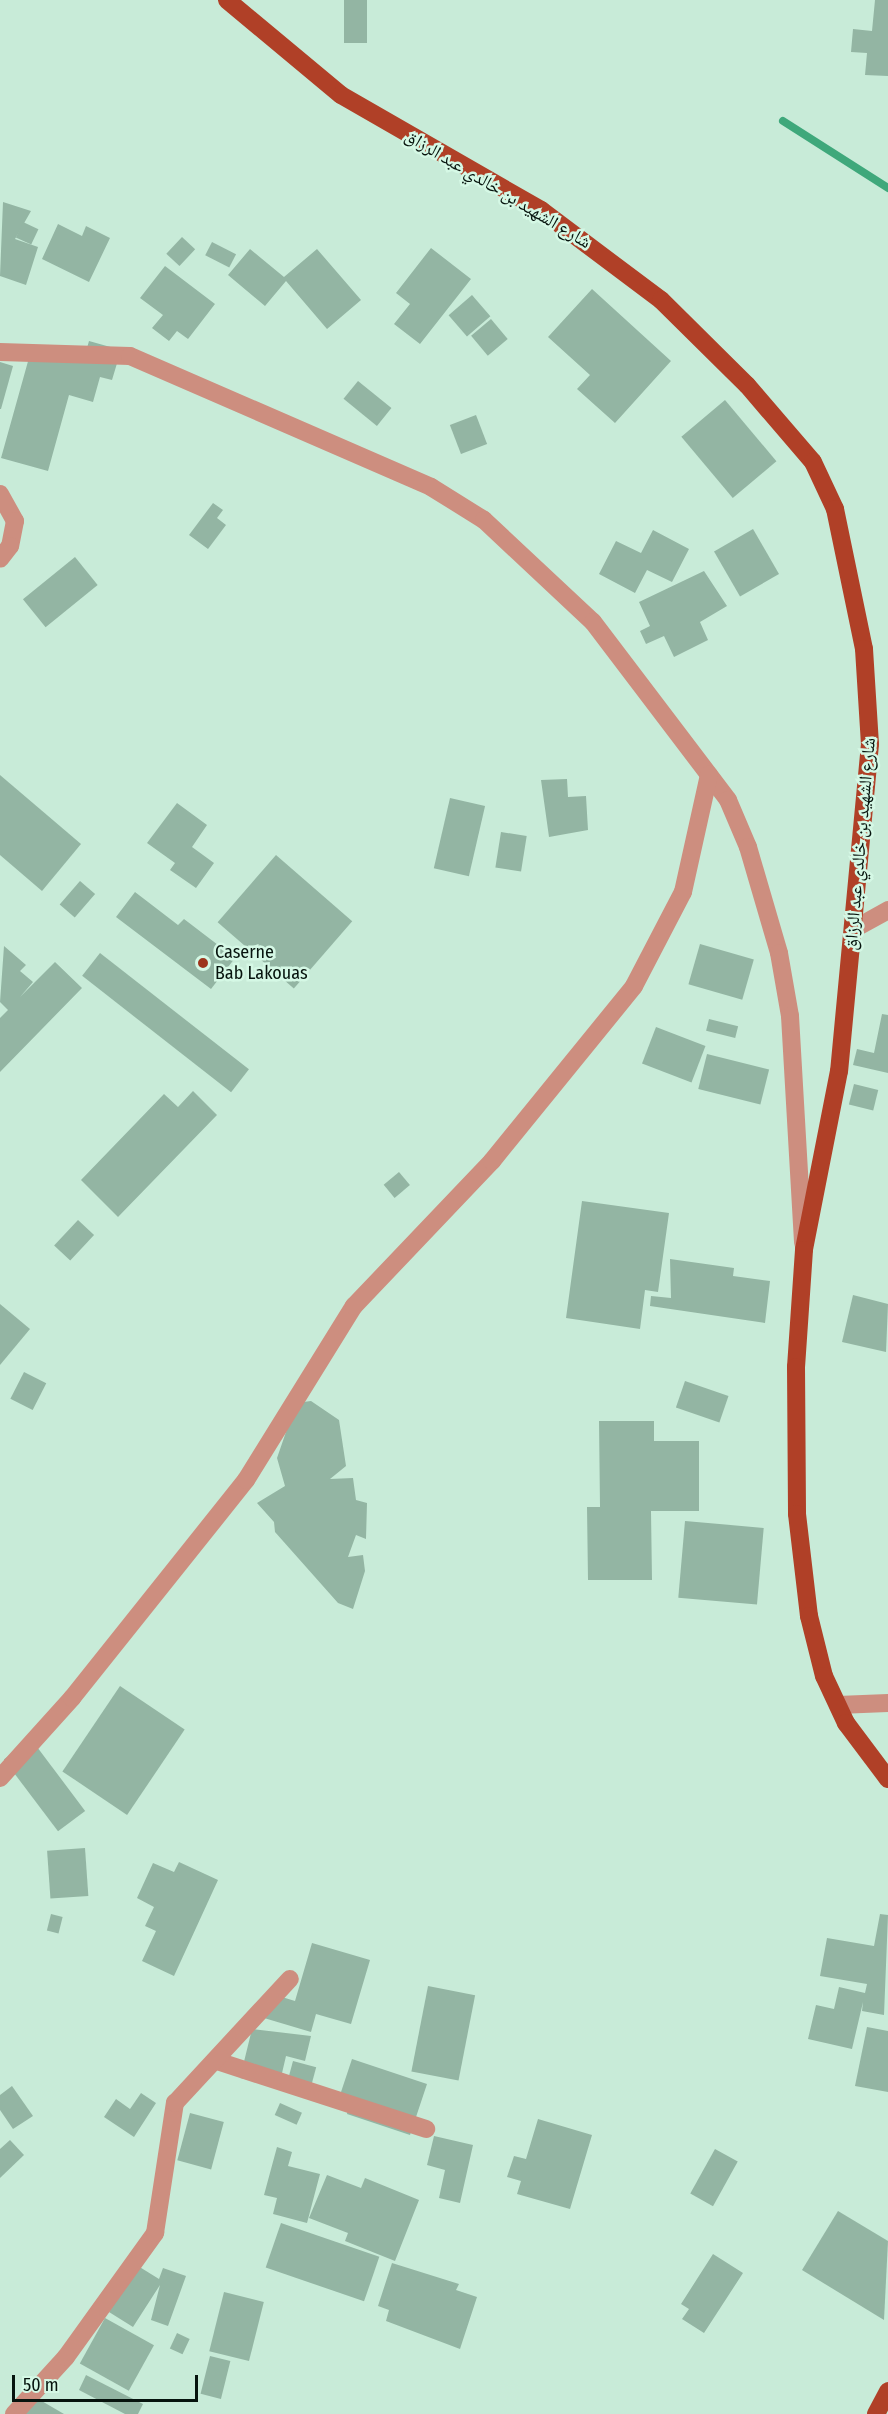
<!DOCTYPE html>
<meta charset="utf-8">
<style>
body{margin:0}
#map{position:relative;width:888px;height:2414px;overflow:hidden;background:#c8ebd8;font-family:"Fira Sans Condensed","Noto Naskh Arabic",sans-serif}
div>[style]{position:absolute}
.stream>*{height:8px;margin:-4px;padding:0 4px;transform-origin:4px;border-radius:4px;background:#3fa87b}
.building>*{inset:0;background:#93b5a3;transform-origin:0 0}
.minor>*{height:18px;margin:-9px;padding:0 9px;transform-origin:9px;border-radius:9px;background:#cd8e7f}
.major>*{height:18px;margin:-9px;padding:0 9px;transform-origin:9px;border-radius:9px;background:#b04027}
.dots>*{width:16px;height:16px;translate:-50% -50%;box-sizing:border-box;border:3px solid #d5f8e5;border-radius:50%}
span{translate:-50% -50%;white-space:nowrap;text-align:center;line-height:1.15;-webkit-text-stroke:5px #d5f8e5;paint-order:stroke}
.street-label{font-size:18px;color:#07140e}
.poi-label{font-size:18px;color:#07140e}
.left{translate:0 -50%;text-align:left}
.scale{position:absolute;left:12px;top:2375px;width:186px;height:27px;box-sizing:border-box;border:3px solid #07140e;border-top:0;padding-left:8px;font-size:18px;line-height:21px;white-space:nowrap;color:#07140e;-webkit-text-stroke:4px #d5f8e5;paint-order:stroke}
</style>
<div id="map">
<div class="stream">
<div style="left:783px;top:121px;width:125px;rotate:32.5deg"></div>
</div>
<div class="building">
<div style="left:344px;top:0;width:23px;height:43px"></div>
<div style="clip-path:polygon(875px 0,888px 0,888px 76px,865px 75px,867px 53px,851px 52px,853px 29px,872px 31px)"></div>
<div style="clip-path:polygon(3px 202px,31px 211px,15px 239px,38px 247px,26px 285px,0 276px)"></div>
<div style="left:23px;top:222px;width:17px;height:17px;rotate:25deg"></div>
<div style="clip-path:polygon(58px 224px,82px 236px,86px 226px,110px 238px,89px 282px,42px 259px)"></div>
<div style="left:182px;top:237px;width:18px;height:23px;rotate:43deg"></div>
<div style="left:212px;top:242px;width:27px;height:15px;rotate:27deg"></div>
<div style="clip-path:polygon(431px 248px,471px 279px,420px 344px,394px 324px,410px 304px,396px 293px)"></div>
<div style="clip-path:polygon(250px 249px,284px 277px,317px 249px,361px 300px,327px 329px,286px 281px,265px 306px,228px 275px)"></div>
<div style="clip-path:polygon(165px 266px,215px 304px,188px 339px,177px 331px,169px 341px,152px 328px,163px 315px,140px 298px)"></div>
<div style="clip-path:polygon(592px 289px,671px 361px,615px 423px,577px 389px,590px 375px,548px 337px)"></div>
<div style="left:472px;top:295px;width:28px;height:31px;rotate:49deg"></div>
<div style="left:491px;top:319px;width:26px;height:26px;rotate:50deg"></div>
<div style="clip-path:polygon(89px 341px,121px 350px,112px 380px,100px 377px,93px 402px,69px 395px,48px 471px,1px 458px,32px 347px,83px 362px)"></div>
<div style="clip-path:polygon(0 362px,13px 366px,1px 409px,0 409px)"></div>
<div style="left:358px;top:381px;width:43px;height:23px;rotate:39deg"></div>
<div style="left:725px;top:400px;width:80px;height:57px;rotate:50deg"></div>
<div style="left:476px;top:415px;width:31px;height:28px;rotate:69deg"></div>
<div style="clip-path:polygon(213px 503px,223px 510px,217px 518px,226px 525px,208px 549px,189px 535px)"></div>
<div style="left:753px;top:529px;width:52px;height:45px;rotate:60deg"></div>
<div style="clip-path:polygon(653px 530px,689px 549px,672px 582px,647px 570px,635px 593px,599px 574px,616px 541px,641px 553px)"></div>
<div style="left:75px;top:557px;width:36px;height:67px;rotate:51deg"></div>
<div style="clip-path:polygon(704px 571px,727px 606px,700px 622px,708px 640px,674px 657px,664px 636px,646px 644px,640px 631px,650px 626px,639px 602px)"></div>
<div style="clip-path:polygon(0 775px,81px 844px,42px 891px,0 855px)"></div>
<div style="clip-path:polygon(567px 779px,568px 797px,586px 796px,588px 830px,549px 837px,541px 780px)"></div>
<div style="left:450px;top:798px;width:36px;height:72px;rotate:13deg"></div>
<div style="clip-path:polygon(177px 803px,207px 825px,192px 847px,214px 863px,196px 888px,170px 870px,175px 863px,147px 843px)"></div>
<div style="left:501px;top:832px;width:26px;height:36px;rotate:9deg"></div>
<div style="left:276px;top:855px;width:101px;height:89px;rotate:41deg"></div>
<div style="left:80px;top:881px;width:20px;height:31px;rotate:41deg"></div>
<div style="clip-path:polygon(135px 892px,178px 925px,184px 919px,235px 958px,211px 989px,116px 917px)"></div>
<div style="left:700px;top:944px;width:56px;height:42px;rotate:16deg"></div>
<div style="clip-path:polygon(4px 946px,26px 965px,20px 971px,33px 982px,20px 997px,55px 962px,82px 988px,0 1072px,0 1018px,8px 1010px,0 1002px)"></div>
<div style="left:100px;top:953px;width:189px;height:29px;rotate:38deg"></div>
<div style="clip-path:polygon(882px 1014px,888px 1015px,888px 1073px,853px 1065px,857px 1049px,874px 1053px)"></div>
<div style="left:709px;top:1019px;width:30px;height:12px;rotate:14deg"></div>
<div style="left:656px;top:1027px;width:53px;height:39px;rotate:21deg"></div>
<div style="left:707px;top:1054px;width:64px;height:36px;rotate:14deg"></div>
<div style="left:854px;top:1084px;width:25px;height:21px;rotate:14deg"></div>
<div style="clip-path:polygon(193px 1091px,217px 1115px,118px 1217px,81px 1180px,164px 1094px,178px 1107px)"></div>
<div style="left:399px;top:1172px;width:17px;height:20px;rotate:50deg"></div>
<div style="clip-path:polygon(582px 1201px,669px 1213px,658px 1292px,645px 1290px,640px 1329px,566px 1318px)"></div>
<div style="left:78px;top:1220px;width:22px;height:35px;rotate:43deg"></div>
<div style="clip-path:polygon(670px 1259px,734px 1268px,733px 1276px,770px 1281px,765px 1323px,650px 1306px,651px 1296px,671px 1298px)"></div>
<div style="clip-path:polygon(853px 1295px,888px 1304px,886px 1352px,842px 1342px)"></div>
<div style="clip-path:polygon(0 1304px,30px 1329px,0 1365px)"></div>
<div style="left:24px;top:1372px;width:25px;height:30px;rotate:27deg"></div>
<div style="left:685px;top:1381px;width:46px;height:28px;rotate:19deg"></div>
<div style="clip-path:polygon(311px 1401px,339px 1420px,346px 1466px,330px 1479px,353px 1478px,356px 1500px,367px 1503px,366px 1539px,356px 1535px,348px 1557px,363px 1555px,365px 1571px,353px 1609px,338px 1603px,275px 1532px,274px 1522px,257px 1503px,285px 1486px,277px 1458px,296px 1403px)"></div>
<div style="clip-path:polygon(599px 1421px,654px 1421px,654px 1441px,699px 1441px,699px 1511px,651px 1511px,652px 1580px,588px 1580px,587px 1507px,600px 1507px)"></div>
<div style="left:685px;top:1521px;width:79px;height:77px;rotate:5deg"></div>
<div style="left:120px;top:1686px;width:78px;height:103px;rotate:34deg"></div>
<div style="left:31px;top:1739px;width:90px;height:34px;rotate:53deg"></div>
<div style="left:85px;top:1848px;width:48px;height:38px;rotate:86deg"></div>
<div style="clip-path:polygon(179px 1862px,218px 1880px,174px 1976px,142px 1961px,156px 1931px,145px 1926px,154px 1907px,137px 1898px,153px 1863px,174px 1872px)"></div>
<div style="left:51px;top:1914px;width:12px;height:17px;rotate:14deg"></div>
<div style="clip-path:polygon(880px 1914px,888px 1915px,884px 2015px,862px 2011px,863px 2002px,852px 2049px,808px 2039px,816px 2005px,834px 2009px,839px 1987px,865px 1993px,867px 1984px,820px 1976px,827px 1938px,874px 1946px)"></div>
<div style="clip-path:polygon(312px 1943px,370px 1960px,351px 2024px,316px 2014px,311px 2032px,264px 2018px,272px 1994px,295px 2001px)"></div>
<div style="left:428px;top:1986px;width:48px;height:87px;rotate:11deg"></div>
<div style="clip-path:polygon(867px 2027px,888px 2031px,888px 2092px,855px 2086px)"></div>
<div style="clip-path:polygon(252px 2029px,311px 2036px,305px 2061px,286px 2056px,279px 2086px,240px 2078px)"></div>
<div style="clip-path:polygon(352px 2059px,427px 2084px,410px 2135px,347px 2114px,349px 2105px,338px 2101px)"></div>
<div style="left:293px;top:2061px;width:24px;height:29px;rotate:15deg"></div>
<div style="clip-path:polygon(12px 2086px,33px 2116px,13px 2129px,0 2110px,0 2095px)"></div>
<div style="clip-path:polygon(141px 2093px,156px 2103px,134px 2137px,104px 2117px,116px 2099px,130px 2109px)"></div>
<div style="left:280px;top:2103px;width:24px;height:13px;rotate:24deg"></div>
<div style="left:190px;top:2113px;width:35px;height:49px;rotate:15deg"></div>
<div style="clip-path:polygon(538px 2119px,592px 2135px,570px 2209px,517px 2194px,521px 2181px,507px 2177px,514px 2156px,526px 2159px)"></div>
<div style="clip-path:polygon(434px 2136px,473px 2145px,460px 2203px,439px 2198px,445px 2170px,427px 2165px)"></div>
<div style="clip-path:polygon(10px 2140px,24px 2155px,0 2178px,0 2149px)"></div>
<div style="clip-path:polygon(277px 2147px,292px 2152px,288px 2166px,320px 2174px,307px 2223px,273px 2214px,277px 2198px,264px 2195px)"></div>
<div style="left:715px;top:2149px;width:26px;height:51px;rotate:29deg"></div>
<div style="clip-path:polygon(327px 2175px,361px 2188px,365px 2178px,419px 2200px,395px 2261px,345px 2241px,348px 2233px,309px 2218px)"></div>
<div style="clip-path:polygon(838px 2211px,888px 2241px,884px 2320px,802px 2270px)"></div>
<div style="left:281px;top:2223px;width:104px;height:47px;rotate:19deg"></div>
<div style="clip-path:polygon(713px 2254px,743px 2273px,704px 2333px,682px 2319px,689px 2309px,681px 2304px)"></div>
<div style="clip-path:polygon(392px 2263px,459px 2284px,456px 2290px,477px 2297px,460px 2349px,386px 2321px,389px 2310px,378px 2306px)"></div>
<div style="clip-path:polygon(138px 2266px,159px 2279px,163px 2268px,186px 2276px,168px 2326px,151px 2320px,160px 2285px,133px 2327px,109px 2312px)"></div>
<div style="left:224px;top:2292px;width:41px;height:61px;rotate:14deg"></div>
<div style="left:105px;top:2318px;width:56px;height:52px;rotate:29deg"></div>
<div style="left:177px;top:2333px;width:14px;height:17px;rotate:25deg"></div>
<div style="left:210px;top:2356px;width:21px;height:39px;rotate:14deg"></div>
<div style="clip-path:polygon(86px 2375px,143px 2404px,138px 2414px,125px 2414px,79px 2390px)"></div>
<div style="clip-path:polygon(28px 2393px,64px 2414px,16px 2414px)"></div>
</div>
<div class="minor">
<div style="left:0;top:352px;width:130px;rotate:1.8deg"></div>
<div style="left:130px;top:356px;width:328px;rotate:23.5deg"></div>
<div style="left:431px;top:487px;width:62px;rotate:31.9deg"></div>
<div style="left:484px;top:520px;width:149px;rotate:43.1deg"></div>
<div style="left:593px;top:622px;width:223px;rotate:52.8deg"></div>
<div style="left:728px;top:800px;width:51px;rotate:66.9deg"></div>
<div style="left:748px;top:847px;width:110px;rotate:73.7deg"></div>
<div style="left:779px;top:953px;width:64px;rotate:80.1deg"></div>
<div style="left:790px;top:1016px;width:227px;rotate:86.7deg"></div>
<div style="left:0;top:494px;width:31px;rotate:61deg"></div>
<div style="left:15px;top:521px;width:25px;rotate:101deg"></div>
<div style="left:10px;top:546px;width:16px;rotate:128deg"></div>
<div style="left:854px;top:929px;width:39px;rotate:-29deg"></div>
<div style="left:838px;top:1705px;width:50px;rotate:-2.3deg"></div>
<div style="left:0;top:1778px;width:108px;rotate:-48deg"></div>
<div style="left:72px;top:1698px;width:279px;rotate:-51.4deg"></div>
<div style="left:246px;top:1480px;width:205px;rotate:-58.2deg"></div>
<div style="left:354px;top:1306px;width:200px;rotate:-46.4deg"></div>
<div style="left:492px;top:1161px;width:225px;rotate:-50.9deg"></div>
<div style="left:634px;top:986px;width:106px;rotate:-62.5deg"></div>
<div style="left:683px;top:892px;width:120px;rotate:-77.5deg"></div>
<div style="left:217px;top:2061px;width:220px;rotate:18deg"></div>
<div style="left:14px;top:2414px;width:77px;rotate:-47.6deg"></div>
<div style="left:66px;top:2357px;width:153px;rotate:-54.3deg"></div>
<div style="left:155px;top:2233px;width:132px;rotate:-81.3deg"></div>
<div style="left:175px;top:2103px;width:169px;rotate:-47.2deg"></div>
</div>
<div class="major">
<div style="left:227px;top:0;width:148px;rotate:39.8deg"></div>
<div style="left:341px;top:95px;width:231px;rotate:29.9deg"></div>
<div style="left:541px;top:210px;width:150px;rotate:36.9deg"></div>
<div style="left:661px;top:300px;width:121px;rotate:44.7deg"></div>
<div style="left:747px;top:385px;width:101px;rotate:49.4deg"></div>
<div style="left:813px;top:462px;width:52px;rotate:64.9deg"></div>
<div style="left:835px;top:509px;width:143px;rotate:78.3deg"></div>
<div style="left:864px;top:649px;width:95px;rotate:86.4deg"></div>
<div style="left:870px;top:744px;width:328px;rotate:95.4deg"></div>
<div style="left:839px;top:1071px;width:182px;rotate:101.1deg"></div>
<div style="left:804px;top:1250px;width:117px;rotate:93.9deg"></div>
<div style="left:796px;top:1367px;width:147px;rotate:89.6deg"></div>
<div style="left:797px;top:1514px;width:103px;rotate:83.3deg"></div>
<div style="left:809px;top:1616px;width:62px;rotate:76deg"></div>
<div style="left:824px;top:1676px;width:52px;rotate:64.9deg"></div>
<div style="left:846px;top:1723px;width:70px;rotate:53.1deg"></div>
<div style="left:876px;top:2414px;width:26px;rotate:-62deg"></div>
</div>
<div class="dots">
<div style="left:203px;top:963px;background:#9d341c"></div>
</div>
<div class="street-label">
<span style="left:498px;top:189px;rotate:31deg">شارع الشهيد بن خالدي عبد الرزاق</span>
<span style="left:860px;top:844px;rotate:-85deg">شارع الشهيد بن خالدي عبد الرزاق</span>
</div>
<div class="poi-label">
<span class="left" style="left:215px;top:963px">Caserne<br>Bab Lakouas</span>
</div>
<div class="scale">50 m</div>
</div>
